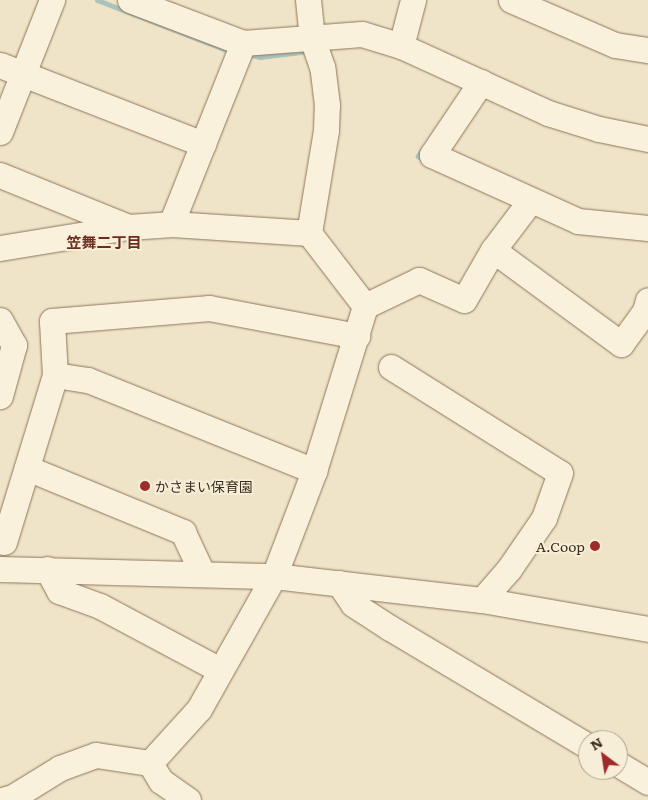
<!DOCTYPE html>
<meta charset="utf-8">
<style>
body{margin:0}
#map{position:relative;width:648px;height:800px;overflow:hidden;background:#f0e4c8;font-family:Literata,"Noto Sans JP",serif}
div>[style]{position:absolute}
.stream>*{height:5px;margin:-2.5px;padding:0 2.5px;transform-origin:2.5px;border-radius:2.5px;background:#a9c4bc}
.roads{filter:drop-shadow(0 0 1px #8d765c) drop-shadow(0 0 1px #8d765c)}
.minor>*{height:25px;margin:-12.5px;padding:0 12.5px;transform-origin:12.5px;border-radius:12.5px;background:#faf1dc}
.dots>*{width:14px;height:14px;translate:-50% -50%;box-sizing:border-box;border:2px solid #f7eed8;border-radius:50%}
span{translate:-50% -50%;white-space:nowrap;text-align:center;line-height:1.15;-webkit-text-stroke:4px #f7eed8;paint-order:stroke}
.poi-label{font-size:14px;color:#3d2e20}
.left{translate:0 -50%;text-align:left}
.right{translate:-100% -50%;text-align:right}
.neighbourhood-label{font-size:15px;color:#6b2e1e;font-weight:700}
.north{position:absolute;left:578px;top:730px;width:50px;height:50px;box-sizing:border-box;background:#f7eed8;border:1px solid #ada18e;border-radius:50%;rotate:329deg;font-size:14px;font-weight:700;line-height:20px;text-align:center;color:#3d2e20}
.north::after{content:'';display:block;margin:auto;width:18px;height:22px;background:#9e2a2b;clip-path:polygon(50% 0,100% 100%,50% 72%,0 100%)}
</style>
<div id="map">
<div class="stream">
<div style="left:97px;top:0;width:145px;rotate:21.1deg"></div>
<div style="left:246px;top:54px;width:14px;rotate:12deg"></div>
<div style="left:260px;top:57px;width:49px;rotate:-7deg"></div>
<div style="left:423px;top:149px;width:9px;rotate:126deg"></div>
<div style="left:418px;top:156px;width:10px;rotate:37deg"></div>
</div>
<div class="roads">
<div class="minor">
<div style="left:130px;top:0;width:121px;rotate:20.8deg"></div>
<div style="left:243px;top:43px;width:119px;rotate:-4.3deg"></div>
<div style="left:362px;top:34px;width:41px;rotate:17.1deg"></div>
<div style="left:401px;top:46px;width:162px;rotate:24.5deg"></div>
<div style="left:548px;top:113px;width:53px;rotate:17.4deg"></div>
<div style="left:599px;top:129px;width:50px;rotate:11.5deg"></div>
<div style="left:511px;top:0;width:113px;rotate:23.4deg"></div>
<div style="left:615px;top:45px;width:33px;rotate:9deg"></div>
<div style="left:401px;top:46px;width:48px;rotate:-75.4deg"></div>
<div style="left:0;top:65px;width:218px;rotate:21.3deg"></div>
<div style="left:481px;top:82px;width:88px;rotate:123.9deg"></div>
<div style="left:432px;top:155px;width:160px;rotate:24.3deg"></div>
<div style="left:578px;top:221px;width:70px;rotate:5.7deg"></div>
<div style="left:0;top:132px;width:142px;rotate:-68.5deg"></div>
<div style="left:0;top:175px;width:138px;rotate:22.1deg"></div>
<div style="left:171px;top:224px;width:195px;rotate:-68.3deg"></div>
<div style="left:0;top:248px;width:130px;rotate:-9.3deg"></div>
<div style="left:128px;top:227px;width:45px;rotate:-3.8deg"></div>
<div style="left:173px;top:224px;width:136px;rotate:3.8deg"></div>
<div style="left:493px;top:250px;width:61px;rotate:-52.9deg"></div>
<div style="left:365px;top:306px;width:60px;rotate:-25.7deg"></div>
<div style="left:419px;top:280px;width:49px;rotate:24deg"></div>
<div style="left:464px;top:300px;width:58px;rotate:-59.9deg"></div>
<div style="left:493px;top:250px;width:159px;rotate:36.3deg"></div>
<div style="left:621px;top:344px;width:41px;rotate:-54deg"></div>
<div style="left:645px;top:311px;width:11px;rotate:-75deg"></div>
<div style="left:0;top:320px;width:29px;rotate:61deg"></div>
<div style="left:14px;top:345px;width:53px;rotate:105.4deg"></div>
<div style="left:391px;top:367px;width:199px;rotate:32.1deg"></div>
<div style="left:560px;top:473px;width:48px;rotate:109.6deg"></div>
<div style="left:544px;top:518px;width:62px;rotate:124.5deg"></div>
<div style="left:509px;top:569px;width:41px;rotate:131.1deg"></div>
<div style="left:55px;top:375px;width:54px;rotate:-93.2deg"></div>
<div style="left:52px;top:321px;width:158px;rotate:-4.7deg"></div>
<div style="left:209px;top:308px;width:151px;rotate:10.7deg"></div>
<div style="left:27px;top:468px;width:169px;rotate:22.3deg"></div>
<div style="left:183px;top:532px;width:45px;rotate:65.1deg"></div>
<div style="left:4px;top:542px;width:175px;rotate:-73deg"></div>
<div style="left:55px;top:375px;width:33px;rotate:9deg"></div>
<div style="left:88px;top:380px;width:244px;rotate:21.9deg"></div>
<div style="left:0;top:569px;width:274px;rotate:1.5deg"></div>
<div style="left:274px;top:576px;width:209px;rotate:6.6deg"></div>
<div style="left:482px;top:600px;width:169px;rotate:9.9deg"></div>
<div style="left:47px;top:569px;width:25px;rotate:61deg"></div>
<div style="left:59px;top:591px;width:44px;rotate:20.1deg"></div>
<div style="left:100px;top:606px;width:136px;rotate:28.1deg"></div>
<div style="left:339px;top:583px;width:25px;rotate:56deg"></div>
<div style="left:353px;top:604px;width:44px;rotate:33deg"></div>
<div style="left:390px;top:628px;width:230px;rotate:30.8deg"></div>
<div style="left:150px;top:763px;width:73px;rotate:-47.8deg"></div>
<div style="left:199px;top:709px;width:153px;rotate:-60.6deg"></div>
<div style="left:274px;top:576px;width:112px;rotate:-69.1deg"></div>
<div style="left:314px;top:471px;width:173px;rotate:-72.8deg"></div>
<div style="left:365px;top:306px;width:92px;rotate:-127.5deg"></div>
<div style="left:309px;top:233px;width:104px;rotate:-80.6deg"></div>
<div style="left:326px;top:130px;width:25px;rotate:-88deg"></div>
<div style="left:327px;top:105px;width:38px;rotate:-97deg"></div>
<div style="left:322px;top:67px;width:31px;rotate:-109deg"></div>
<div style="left:312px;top:38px;width:38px;rotate:-96deg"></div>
<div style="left:618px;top:764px;width:35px;rotate:31deg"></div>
<div style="left:2px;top:800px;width:11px;rotate:-15deg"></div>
<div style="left:13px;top:797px;width:55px;rotate:-31.7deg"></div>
<div style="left:60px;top:768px;width:38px;rotate:-20deg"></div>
<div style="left:96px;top:755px;width:55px;rotate:8.4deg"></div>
<div style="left:150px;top:763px;width:21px;rotate:59deg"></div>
<div style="left:161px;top:781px;width:33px;rotate:35deg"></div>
</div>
</div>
<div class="dots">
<div style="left:145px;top:486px;background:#9e2a2b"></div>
<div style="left:595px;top:546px;background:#9e2a2b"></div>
</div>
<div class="poi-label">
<span class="left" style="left:155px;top:486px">かさまい保育園</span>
<span class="right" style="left:585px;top:546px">A.Coop</span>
</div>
<div class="neighbourhood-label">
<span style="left:104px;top:242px">笠舞二丁目</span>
</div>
<div class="north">N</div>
</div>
